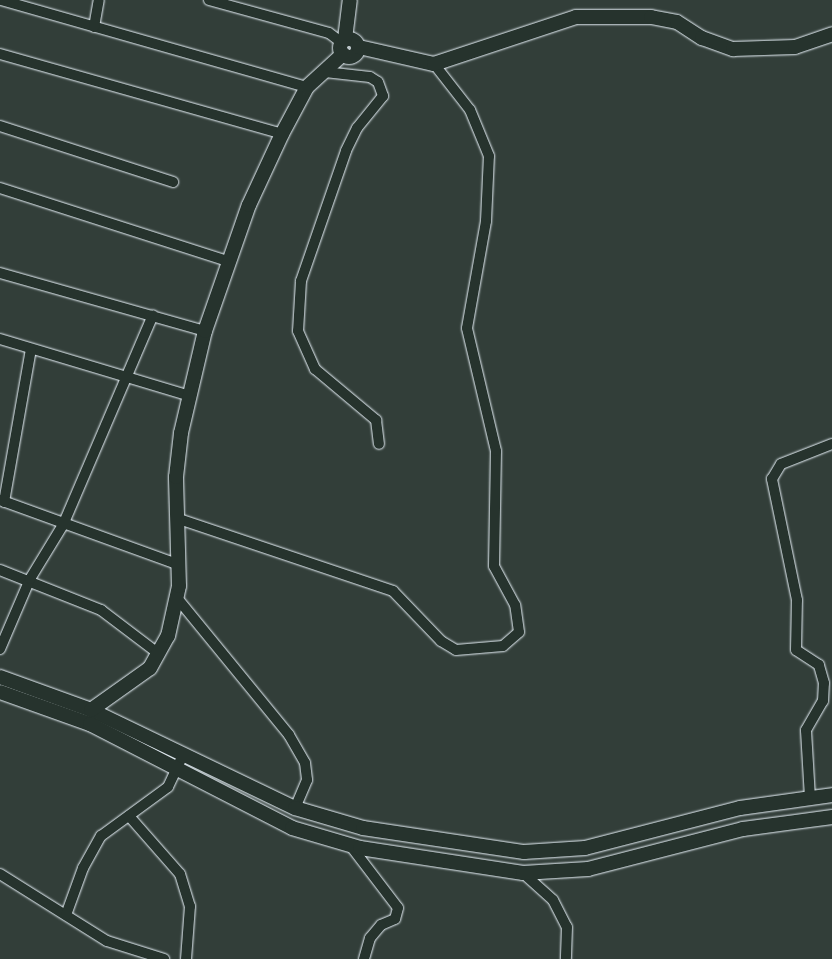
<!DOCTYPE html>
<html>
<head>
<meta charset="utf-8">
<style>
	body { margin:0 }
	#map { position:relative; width:832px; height:959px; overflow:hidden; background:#323e39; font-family:Kalam,sans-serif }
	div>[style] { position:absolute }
	.roads { filter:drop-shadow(0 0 1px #e8f1f8) drop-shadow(0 0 1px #e8f1f8) }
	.street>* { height:10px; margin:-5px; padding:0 5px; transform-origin:5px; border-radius:5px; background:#26332d }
	.secondary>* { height:14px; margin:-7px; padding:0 7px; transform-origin:7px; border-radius:7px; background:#26332d }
	.secondary>.ring { margin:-7px; padding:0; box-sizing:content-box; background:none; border:14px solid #26332d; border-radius:50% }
	span { translate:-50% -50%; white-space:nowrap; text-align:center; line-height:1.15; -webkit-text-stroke:4.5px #26332d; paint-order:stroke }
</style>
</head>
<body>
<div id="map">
	<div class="roads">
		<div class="street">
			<div style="left:1px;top:0;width:318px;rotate:15.9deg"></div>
			<div style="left:209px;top:0;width:124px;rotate:15.4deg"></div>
			<div style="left:329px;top:33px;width:15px;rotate:37deg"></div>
			<div style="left:94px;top:27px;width:27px;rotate:-80deg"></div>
			<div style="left:0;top:54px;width:293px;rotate:15.8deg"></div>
			<div style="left:325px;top:72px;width:45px;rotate:6.3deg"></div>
			<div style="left:370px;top:77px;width:9px;rotate:32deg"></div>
			<div style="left:378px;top:82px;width:15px;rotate:70deg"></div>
			<div style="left:383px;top:96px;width:41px;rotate:129.1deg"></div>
			<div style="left:357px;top:128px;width:25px;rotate:116deg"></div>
			<div style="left:346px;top:151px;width:138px;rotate:109.1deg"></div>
			<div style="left:301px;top:281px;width:50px;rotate:93.4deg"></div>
			<div style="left:298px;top:331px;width:42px;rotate:65.9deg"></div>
			<div style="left:315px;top:369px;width:80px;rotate:39.9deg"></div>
			<div style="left:376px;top:420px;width:24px;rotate:83deg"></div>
			<div style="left:0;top:126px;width:182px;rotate:17.9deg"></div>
			<div style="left:0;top:188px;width:238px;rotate:17.8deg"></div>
			<div style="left:0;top:273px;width:213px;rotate:15.8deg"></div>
			<div style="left:0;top:339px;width:195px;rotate:16.7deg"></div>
			<div style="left:0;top:500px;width:188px;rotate:19.9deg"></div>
			<div style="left:4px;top:502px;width:155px;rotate:-80deg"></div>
			<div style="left:179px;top:519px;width:226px;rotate:18.6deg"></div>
			<div style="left:393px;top:591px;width:69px;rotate:46.2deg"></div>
			<div style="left:441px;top:641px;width:17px;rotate:31deg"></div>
			<div style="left:456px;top:650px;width:47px;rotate:-4.9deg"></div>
			<div style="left:503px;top:646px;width:21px;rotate:-41deg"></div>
			<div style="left:519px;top:632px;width:27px;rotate:-98deg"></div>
			<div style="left:515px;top:605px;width:44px;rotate:-118.3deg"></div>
			<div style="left:494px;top:566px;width:115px;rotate:-89deg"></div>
			<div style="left:496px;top:451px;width:126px;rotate:-103.3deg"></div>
			<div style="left:467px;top:328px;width:109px;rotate:-79.9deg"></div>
			<div style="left:486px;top:221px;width:65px;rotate:-87.4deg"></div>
			<div style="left:489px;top:156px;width:50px;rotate:-112.4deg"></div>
			<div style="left:470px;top:110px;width:58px;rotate:-128deg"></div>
			<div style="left:0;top:570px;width:109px;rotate:21.6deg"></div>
			<div style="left:101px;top:610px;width:73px;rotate:37.2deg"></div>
			<div style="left:177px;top:598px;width:177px;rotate:50.7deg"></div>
			<div style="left:289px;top:735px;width:32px;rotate:60deg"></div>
			<div style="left:305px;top:763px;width:17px;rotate:83deg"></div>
			<div style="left:307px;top:780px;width:30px;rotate:113deg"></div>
			<div style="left:0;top:649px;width:76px;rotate:-66.8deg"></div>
			<div style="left:30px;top:579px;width:63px;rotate:-58.6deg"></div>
			<div style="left:63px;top:525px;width:228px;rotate:-66.8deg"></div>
			<div style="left:810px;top:798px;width:68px;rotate:-93.4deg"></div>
			<div style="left:806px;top:730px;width:34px;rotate:-60deg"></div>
			<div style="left:823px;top:701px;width:18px;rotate:-87deg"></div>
			<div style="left:824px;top:683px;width:19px;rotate:-106deg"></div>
			<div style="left:819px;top:665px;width:27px;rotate:-147deg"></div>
			<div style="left:796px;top:650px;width:50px;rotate:-88.9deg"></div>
			<div style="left:797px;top:600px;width:124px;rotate:-101.7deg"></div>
			<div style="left:772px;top:479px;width:17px;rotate:-59deg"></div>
			<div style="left:781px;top:464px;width:55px;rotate:-21.4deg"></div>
			<div style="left:129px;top:816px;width:77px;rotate:48.7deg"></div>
			<div style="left:180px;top:874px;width:34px;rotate:73deg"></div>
			<div style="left:190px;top:906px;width:53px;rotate:94.3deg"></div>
			<div style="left:350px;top:845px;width:79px;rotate:52.7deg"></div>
			<div style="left:398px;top:908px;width:11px;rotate:105deg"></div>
			<div style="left:395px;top:919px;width:15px;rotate:157deg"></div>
			<div style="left:381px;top:925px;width:17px;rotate:130deg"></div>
			<div style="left:370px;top:938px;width:22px;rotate:106deg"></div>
			<div style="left:523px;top:873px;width:40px;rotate:42deg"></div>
			<div style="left:553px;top:900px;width:30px;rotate:63deg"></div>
			<div style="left:567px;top:927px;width:32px;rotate:92deg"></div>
			<div style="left:0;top:874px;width:126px;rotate:32.1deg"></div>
			<div style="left:107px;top:941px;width:60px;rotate:17.5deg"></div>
			<div style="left:66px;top:915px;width:50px;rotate:-70.1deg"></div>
			<div style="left:83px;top:868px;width:37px;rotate:-61deg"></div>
			<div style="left:101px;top:836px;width:83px;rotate:-36.2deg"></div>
			<div style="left:168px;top:787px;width:35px;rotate:-65deg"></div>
		</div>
		<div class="secondary">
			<div class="ring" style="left:340px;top:39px;width:4px;height:4px"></div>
			<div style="left:345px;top:39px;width:39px;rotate:-83deg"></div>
			<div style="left:359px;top:47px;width:77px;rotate:12.8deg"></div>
			<div style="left:434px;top:64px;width:150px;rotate:-18.3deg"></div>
			<div style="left:576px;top:17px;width:75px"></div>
			<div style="left:651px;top:17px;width:26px;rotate:11deg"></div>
			<div style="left:677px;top:22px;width:30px;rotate:33deg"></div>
			<div style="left:702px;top:38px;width:33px;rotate:20deg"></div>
			<div style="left:733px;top:49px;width:62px;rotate:-1.8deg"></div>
			<div style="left:795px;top:47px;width:39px;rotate:-19deg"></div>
			<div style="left:0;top:677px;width:97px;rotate:19.9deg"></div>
			<div style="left:91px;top:710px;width:226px;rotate:25.7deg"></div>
			<div style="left:295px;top:808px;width:71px;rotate:16.4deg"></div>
			<div style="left:363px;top:828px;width:163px;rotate:8.5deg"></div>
			<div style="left:524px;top:852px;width:61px;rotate:-3.8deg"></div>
			<div style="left:585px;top:848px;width:160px;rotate:-14.5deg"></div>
			<div style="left:740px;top:808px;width:93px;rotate:-8deg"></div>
			<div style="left:0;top:692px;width:96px;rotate:19.6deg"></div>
			<div style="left:90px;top:724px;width:227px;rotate:27.2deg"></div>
			<div style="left:292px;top:828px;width:71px;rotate:16.4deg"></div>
			<div style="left:360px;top:848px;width:165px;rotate:8.7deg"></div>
			<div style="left:523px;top:873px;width:65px;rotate:-3.5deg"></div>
			<div style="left:588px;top:869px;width:160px;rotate:-14.5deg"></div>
			<div style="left:743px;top:829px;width:90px;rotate:-7.7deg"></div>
			<div style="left:91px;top:710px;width:72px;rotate:-35.4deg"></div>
			<div style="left:150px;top:668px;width:37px;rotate:-61deg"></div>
			<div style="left:168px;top:636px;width:51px;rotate:-77.6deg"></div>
			<div style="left:179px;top:586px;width:109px;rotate:-91.6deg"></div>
			<div style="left:176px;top:477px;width:44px;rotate:-83.5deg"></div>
			<div style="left:181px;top:433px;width:105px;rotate:-76.8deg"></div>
			<div style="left:205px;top:331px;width:133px;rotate:-70.8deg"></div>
			<div style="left:249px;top:205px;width:78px;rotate:-65.1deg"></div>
			<div style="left:282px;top:134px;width:53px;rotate:-62deg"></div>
			<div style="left:307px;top:87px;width:49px;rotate:-42.5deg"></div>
		</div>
	</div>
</div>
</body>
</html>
